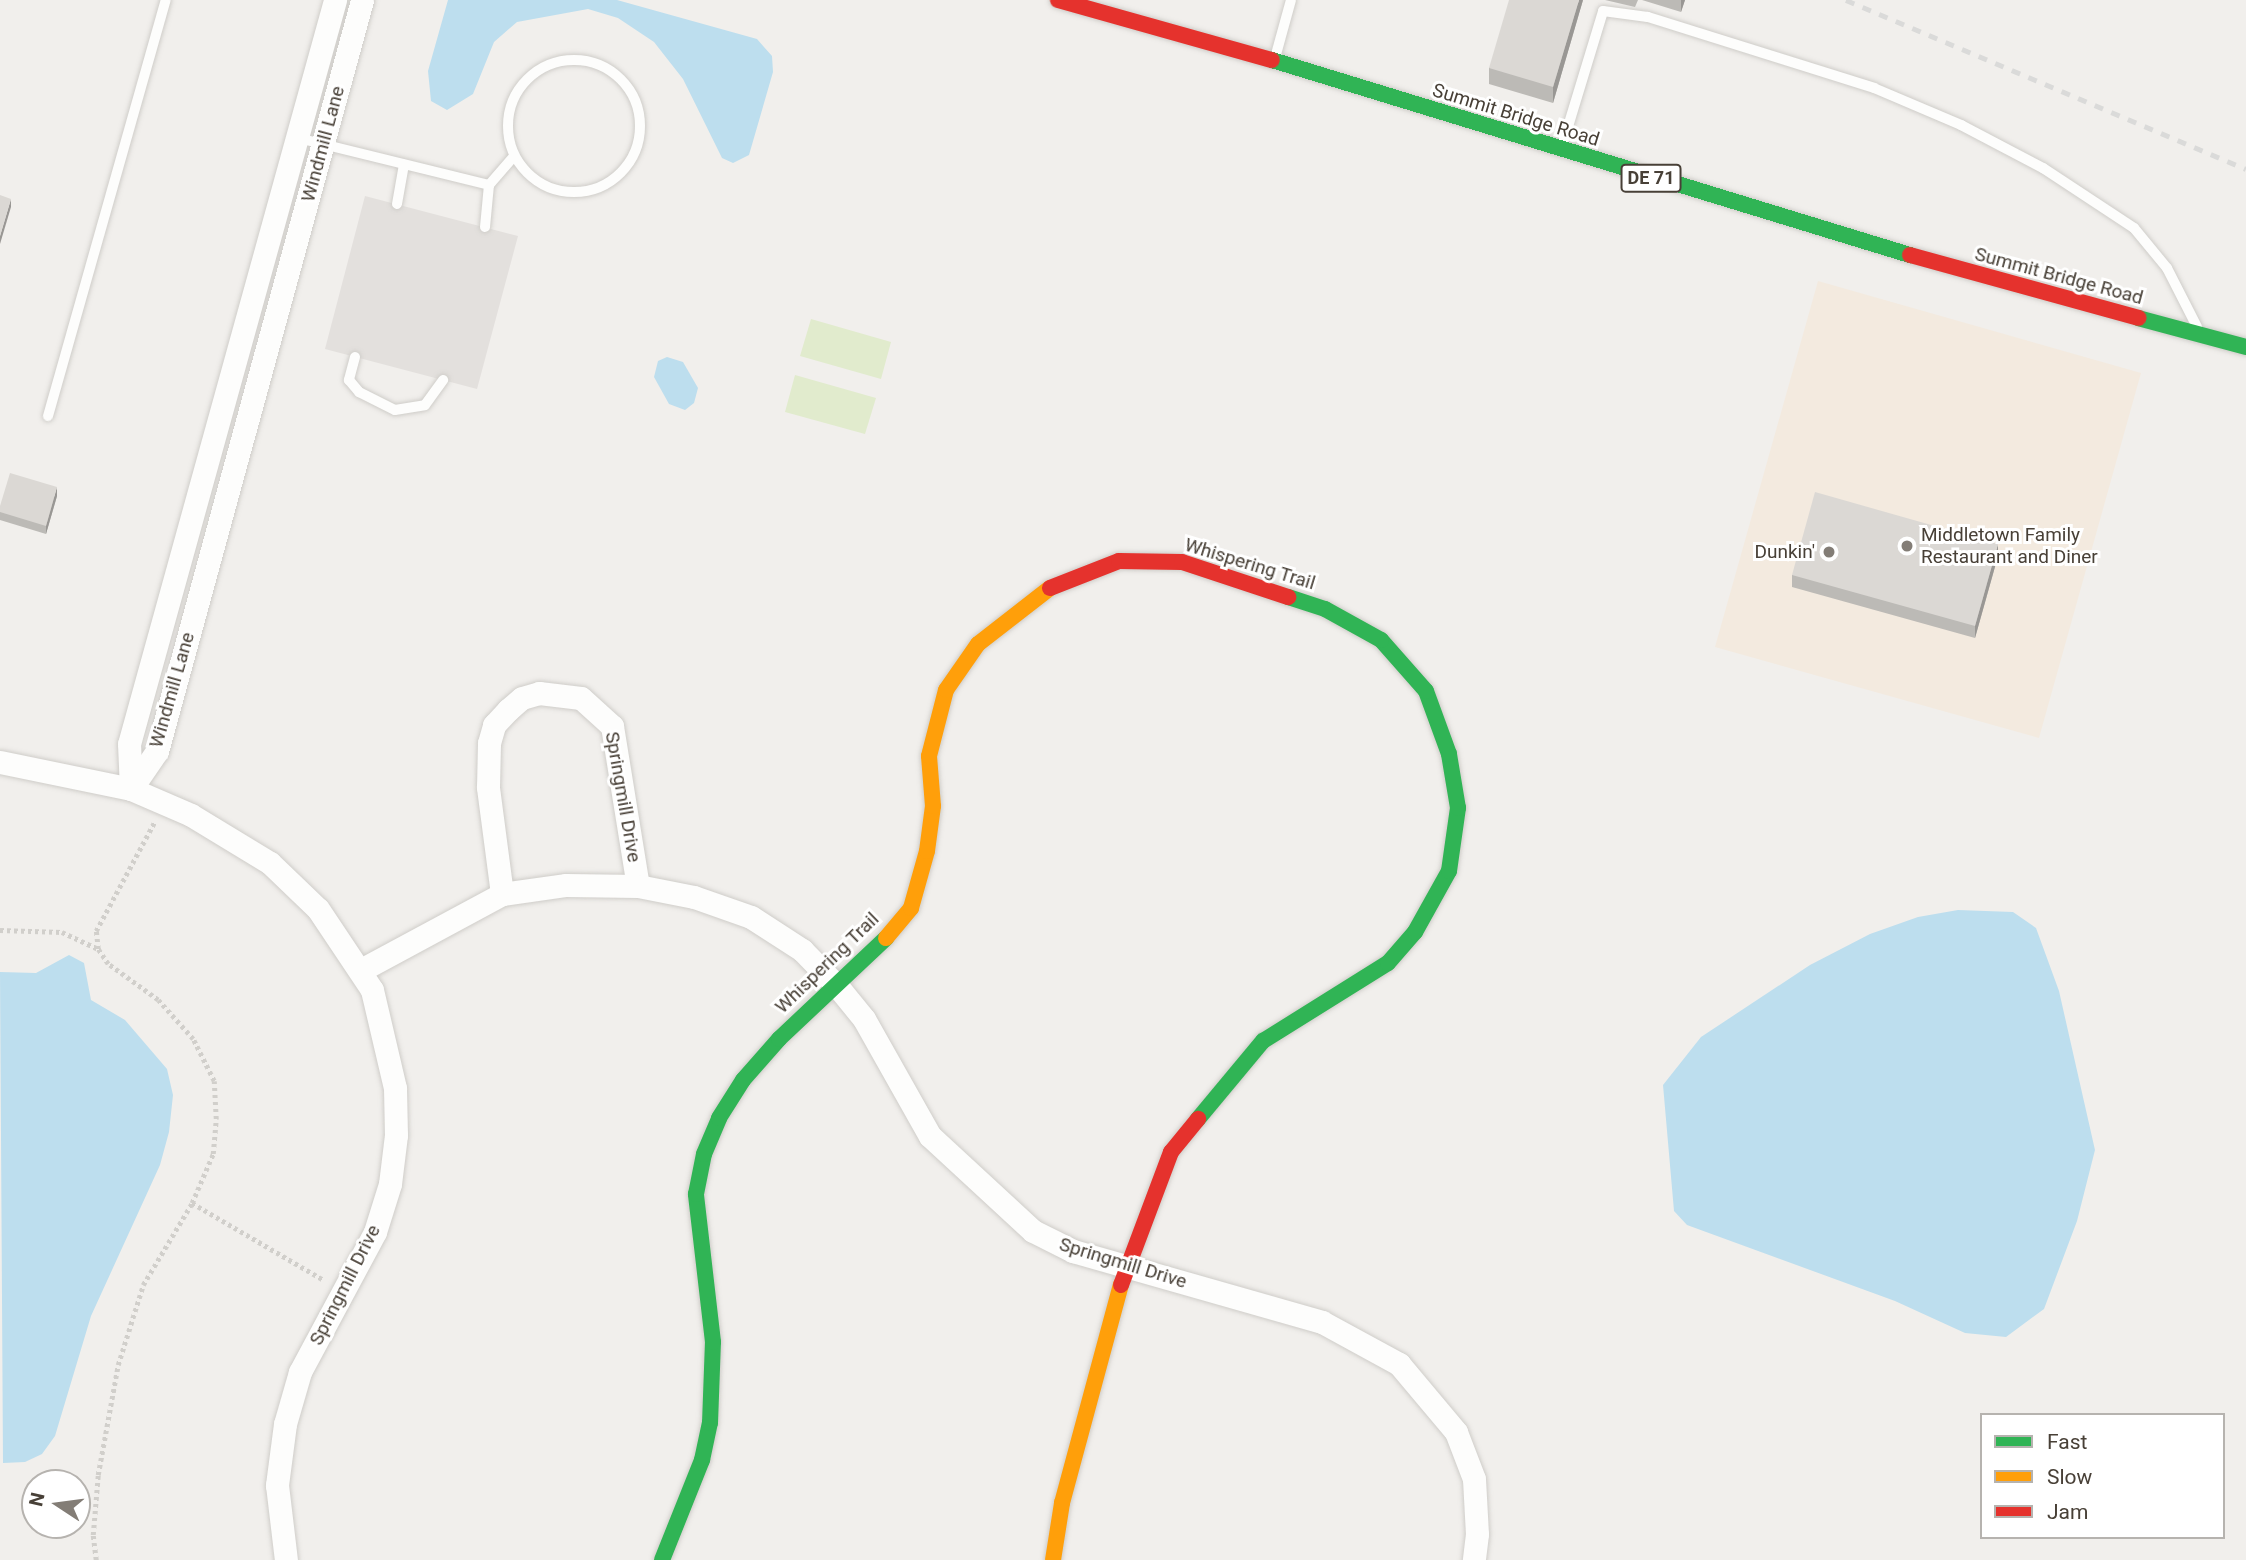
<!DOCTYPE html>
<html>
<head>
<meta charset="utf-8">
<style>
	body { margin:0 }
	#map { position:relative; width:2246px; height:1560px; overflow:hidden; background:#f1efec; font-family:Roboto,sans-serif }
	div>[style] { position:absolute }
	.commercial>* { inset:0; background:#f3eadf }
	.green>* { inset:0; background:#e1ebcd }
	.parking>* { inset:0; background:#e3e0dd }
	.water>* { inset:0; background:#bddeee }
	.path>* { height:4.5px; margin-top:-2.25px; transform-origin:0; background:repeating-linear-gradient(90deg,#d1cfcb 0 3.5px,transparent 0 7px) }
	.roads { filter:drop-shadow(0 0 2px #cfcdc9) drop-shadow(0 0 2px #cfcdc9) }
	.lane>* { height:10px; margin:-5px; padding:0 5px; transform-origin:5px; border-radius:5px; background:#fdfdfc }
	.lane>.ring { margin:-5px; padding:0; box-sizing:content-box; background:none; border:10px solid #fdfdfc; border-radius:50% }
	.street>* { height:23px; margin:-11.5px; padding:0 11.5px; transform-origin:11.5px; border-radius:11.5px; background:#fdfdfc }
	.fast>* { height:16px; margin:-8px; padding:0 8px; transform-origin:8px; border-radius:8px; background:#30b455 }
	.slow>* { height:16px; margin:-8px; padding:0 8px; transform-origin:8px; border-radius:8px; background:#ff9f0a }
	.jam>* { height:16px; margin:-8px; padding:0 8px; transform-origin:8px; border-radius:8px; background:#e5322d }
	.rail>* { height:5px; margin-top:-2.5px; transform-origin:0; background:repeating-linear-gradient(90deg,#dadad9 0 9px,transparent 0 18px) }
	.wall>* { inset:0; background:#bcbab6 }
	.shaded-wall>* { inset:0; background:#999794 }
	.building>* { inset:0; background:#dbd8d4 }
	.dots>* { width:19px; height:19px; translate:-50% -50%; box-sizing:border-box; border:4px solid #fff; border-radius:50% }
	span { translate:-50% -50%; white-space:nowrap; text-align:center; line-height:1.15; -webkit-text-stroke:6px #fff; paint-order:stroke }
	.shield-label span { padding:2px 5px; background:#fff; border:2px solid; border-radius:5px; -webkit-text-stroke-width:0 }
	.shield-label { font-size:18px; color:#484037; font-weight:700 }
	.street-label { font-size:19px; color:#484037 }
	.poi-label { font-size:19px; color:#484037 }
	.left { translate:0 -50%; text-align:left }
	.right { translate:-100% -50%; text-align:right }
	.legend { position:absolute; left:1980px; top:1413px; width:245px; height:126px; box-sizing:border-box; background:#fff; border:2px solid #b6b3af; margin:0; padding:9px 12px; list-style:none; font-size:21px; color:#484037 }
	.legend li { display:flex; align-items:center; gap:14px; height:35px }
	.legend b { width:35px; border:2px solid #b6b3af }
	.north { position:absolute; left:21px; top:1469px; width:70px; height:70px; box-sizing:border-box; background:#fff; border:2px solid #b6b3af; border-radius:50%; rotate:283deg; font-size:19px; font-weight:700; line-height:28px; text-align:center; color:#484037 }
	.north::after { content:''; display:block; margin:auto; width:24px; height:32px; background:#837d76; clip-path:polygon(50% 0,100% 100%,50% 72%,0 100%) }
</style>
</head>
<body>
<div id="map">
	<div class="commercial">
		<div style="clip-path:polygon(1818px 281px,2141px 373px,2039px 738px,1715px 647px)"></div>
	</div>
	<div class="green">
		<div style="clip-path:polygon(811px 319px,891px 342px,881px 379px,800px 356px)"></div>
		<div style="clip-path:polygon(795px 375px,876px 398px,865px 434px,785px 412px)"></div>
	</div>
	<div class="parking">
		<div style="clip-path:polygon(365px 196px,518px 236px,477px 389px,325px 349px)"></div>
	</div>
	<div class="water">
		<div style="clip-path:polygon(448px 0,617px 0,757px 39px,772px 56px,773px 72px,749px 155px,733px 163px,722px 158px,683px 79px,654px 42px,618px 18px,588px 9px,517px 22px,494px 42px,473px 94px,447px 110px,431px 101px,428px 71px)"></div>
		<div style="clip-path:polygon(667px 357px,683px 362px,698px 388px,694px 403px,685px 410px,669px 404px,654px 377px,658px 361px)"></div>
		<div style="clip-path:polygon(1958px 910px,2013px 912px,2036px 928px,2059px 991px,2095px 1150px,2077px 1221px,2044px 1309px,2006px 1337px,1965px 1333px,1895px 1301px,1687px 1225px,1674px 1211px,1663px 1085px,1701px 1037px,1810px 965px,1870px 934px,1918px 917px)"></div>
		<div style="clip-path:polygon(69px 955px,84px 963px,91px 1000px,125px 1020px,167px 1069px,173px 1095px,169px 1132px,160px 1165px,91px 1316px,55px 1436px,42px 1454px,25px 1462px,3px 1463px,0 972px,36px 973px)"></div>
	</div>
	<div class="path">
		<div style="left:0;top:930px;width:62px;rotate:1.8deg"></div>
		<div style="left:62px;top:932px;width:40px;rotate:25deg"></div>
		<div style="left:192px;top:1203px;width:153px;rotate:30.3deg"></div>
		<div style="left:96px;top:1560px;width:25px;rotate:-97deg"></div>
		<div style="left:93px;top:1535px;width:60px;rotate:-85.2deg"></div>
		<div style="left:98px;top:1475px;width:112px;rotate:-79.7deg"></div>
		<div style="left:118px;top:1365px;width:84px;rotate:-72.6deg"></div>
		<div style="left:143px;top:1285px;width:96px;rotate:-59.1deg"></div>
		<div style="left:192px;top:1203px;width:53px;rotate:-66.8deg"></div>
		<div style="left:213px;top:1154px;width:35px;rotate:-85deg"></div>
		<div style="left:216px;top:1119px;width:38px;rotate:-93deg"></div>
		<div style="left:214px;top:1081px;width:47px;rotate:-116.6deg"></div>
		<div style="left:193px;top:1039px;width:52px;rotate:-131.9deg"></div>
		<div style="left:158px;top:1000px;width:62px;rotate:-144.2deg"></div>
		<div style="left:108px;top:964px;width:18px;rotate:-124deg"></div>
		<div style="left:98px;top:949px;width:18px;rotate:-96deg"></div>
		<div style="left:96px;top:931px;width:125px;rotate:-61.8deg"></div>
	</div>
	<div class="roads">
		<div class="lane">
			<div style="left:1275px;top:58px;width:60px;rotate:-74.6deg"></div>
			<div class="ring" style="left:508px;top:60px;width:122px;height:122px"></div>
			<div style="left:298px;top:138px;width:197px;rotate:13.8deg"></div>
			<div style="left:489px;top:185px;width:38px;rotate:-49deg"></div>
			<div style="left:1563px;top:143px;width:138px;rotate:-73.1deg"></div>
			<div style="left:1603px;top:11px;width:45px;rotate:7.6deg"></div>
			<div style="left:1648px;top:17px;width:237px;rotate:17.4deg"></div>
			<div style="left:1874px;top:88px;width:95px;rotate:23deg"></div>
			<div style="left:1961px;top:125px;width:93px;rotate:27.7deg"></div>
			<div style="left:2043px;top:168px;width:109px;rotate:33.4deg"></div>
			<div style="left:2134px;top:228px;width:52px;rotate:50.5deg"></div>
			<div style="left:2167px;top:268px;width:66px;rotate:63deg"></div>
			<div style="left:397px;top:204px;width:40px;rotate:-80deg"></div>
			<div style="left:485px;top:227px;width:42px;rotate:-84.6deg"></div>
			<div style="left:355px;top:357px;width:24px;rotate:105deg"></div>
			<div style="left:349px;top:380px;width:16px;rotate:50deg"></div>
			<div style="left:359px;top:392px;width:40px;rotate:26.6deg"></div>
			<div style="left:395px;top:410px;width:30px;rotate:-9deg"></div>
			<div style="left:425px;top:405px;width:31px;rotate:-54deg"></div>
			<div style="left:48px;top:416px;width:432px;rotate:-74.2deg"></div>
		</div>
		<div class="street">
			<div style="left:0;top:762px;width:134px;rotate:11.6deg"></div>
			<div style="left:131px;top:789px;width:65px;rotate:23.4deg"></div>
			<div style="left:191px;top:815px;width:92px;rotate:31.3deg"></div>
			<div style="left:270px;top:863px;width:66px;rotate:43.8deg"></div>
			<div style="left:318px;top:909px;width:97px;rotate:56.3deg"></div>
			<div style="left:372px;top:990px;width:101px;rotate:76.8deg"></div>
			<div style="left:395px;top:1088px;width:47px;rotate:88.8deg"></div>
			<div style="left:396px;top:1135px;width:49px;rotate:97deg"></div>
			<div style="left:390px;top:1184px;width:50px;rotate:107.4deg"></div>
			<div style="left:375px;top:1232px;width:159px;rotate:118.2deg"></div>
			<div style="left:300px;top:1372px;width:54px;rotate:106.1deg"></div>
			<div style="left:285px;top:1424px;width:62px;rotate:97.5deg"></div>
			<div style="left:277px;top:1485px;width:76px;rotate:83.2deg"></div>
			<div style="left:131px;top:789px;width:46px;rotate:-55.6deg"></div>
			<div style="left:157px;top:751px;width:778px;rotate:-74.73deg"></div>
			<div style="left:131px;top:789px;width:45px;rotate:-92.5deg"></div>
			<div style="left:129px;top:744px;width:772px;rotate:-74.52deg"></div>
			<div style="left:502px;top:894px;width:108px;rotate:-97.5deg"></div>
			<div style="left:488px;top:787px;width:44px;rotate:-88.7deg"></div>
			<div style="left:489px;top:743px;width:19px;rotate:-74deg"></div>
			<div style="left:494px;top:725px;width:21px;rotate:-47deg"></div>
			<div style="left:508px;top:710px;width:18px;rotate:-41deg"></div>
			<div style="left:522px;top:698px;width:18px;rotate:-16deg"></div>
			<div style="left:539px;top:693px;width:42px;rotate:6.8deg"></div>
			<div style="left:581px;top:698px;width:42px;rotate:42.1deg"></div>
			<div style="left:612px;top:726px;width:162px;rotate:80.8deg"></div>
			<div style="left:361px;top:970px;width:160px;rotate:-28.3deg"></div>
			<div style="left:502px;top:894px;width:65px;rotate:-8deg"></div>
			<div style="left:566px;top:885px;width:72px;rotate:0.8deg"></div>
			<div style="left:638px;top:886px;width:57px;rotate:11.1deg"></div>
			<div style="left:694px;top:897px;width:60px;rotate:19.3deg"></div>
			<div style="left:751px;top:917px;width:61px;rotate:32.9deg"></div>
			<div style="left:802px;top:950px;width:52px;rotate:45.8deg"></div>
			<div style="left:838px;top:987px;width:41px;rotate:50.9deg"></div>
			<div style="left:864px;top:1019px;width:134px;rotate:60.6deg"></div>
			<div style="left:930px;top:1136px;width:140px;rotate:42.7deg"></div>
			<div style="left:1033px;top:1231px;width:45px;rotate:26.6deg"></div>
			<div style="left:1073px;top:1251px;width:259px;rotate:15.9deg"></div>
			<div style="left:1322px;top:1322px;width:88px;rotate:28.6deg"></div>
			<div style="left:1399px;top:1364px;width:89px;rotate:50deg"></div>
			<div style="left:1456px;top:1432px;width:50px;rotate:69deg"></div>
			<div style="left:1474px;top:1479px;width:55px;rotate:86.9deg"></div>
			<div style="left:1477px;top:1534px;width:26px;rotate:97deg"></div>
		</div>
		<div class="fast">
			<div style="left:1272px;top:60px;width:667px;rotate:17deg"></div>
			<div style="left:2138px;top:318px;width:112px;rotate:15deg"></div>
			<div style="left:1198px;top:1119px;width:102px;rotate:-50.2deg"></div>
			<div style="left:1263px;top:1041px;width:147px;rotate:-32deg"></div>
			<div style="left:1388px;top:963px;width:41px;rotate:-48.9deg"></div>
			<div style="left:1415px;top:932px;width:70px;rotate:-60.9deg"></div>
			<div style="left:1449px;top:871px;width:64px;rotate:-81.9deg"></div>
			<div style="left:1458px;top:808px;width:55px;rotate:-99.5deg"></div>
			<div style="left:1449px;top:754px;width:67px;rotate:-110.1deg"></div>
			<div style="left:1426px;top:691px;width:68px;rotate:-131.4deg"></div>
			<div style="left:1381px;top:640px;width:64px;rotate:-151deg"></div>
			<div style="left:1325px;top:609px;width:39px;rotate:-162deg"></div>
			<div style="left:662px;top:1560px;width:108px;rotate:-68.2deg"></div>
			<div style="left:702px;top:1460px;width:38px;rotate:-78deg"></div>
			<div style="left:710px;top:1423px;width:81px;rotate:-87.9deg"></div>
			<div style="left:713px;top:1342px;width:149px;rotate:-96.6deg"></div>
			<div style="left:696px;top:1194px;width:41px;rotate:-78.7deg"></div>
			<div style="left:704px;top:1154px;width:39px;rotate:-67deg"></div>
			<div style="left:719px;top:1118px;width:45px;rotate:-57.7deg"></div>
			<div style="left:743px;top:1080px;width:55px;rotate:-48.7deg"></div>
			<div style="left:779px;top:1039px;width:147px;rotate:-43.3deg"></div>
		</div>
		<div class="slow">
			<div style="left:886px;top:938px;width:39px;rotate:-50deg"></div>
			<div style="left:911px;top:908px;width:59px;rotate:-74.3deg"></div>
			<div style="left:927px;top:851px;width:45px;rotate:-82.4deg"></div>
			<div style="left:933px;top:806px;width:50px;rotate:-94.6deg"></div>
			<div style="left:929px;top:756px;width:68px;rotate:-75.6deg"></div>
			<div style="left:946px;top:690px;width:56px;rotate:-55.2deg"></div>
			<div style="left:978px;top:644px;width:91px;rotate:-37.9deg"></div>
			<div style="left:1053px;top:1560px;width:58px;rotate:-81deg"></div>
			<div style="left:1062px;top:1503px;width:226px;rotate:-74.9deg"></div>
		</div>
		<div class="jam">
			<div style="left:1058px;top:0;width:222px;rotate:15.7deg"></div>
			<div style="left:1910px;top:255px;width:237px;rotate:15.4deg"></div>
			<div style="left:1050px;top:588px;width:74px;rotate:-21.4deg"></div>
			<div style="left:1119px;top:561px;width:63px;rotate:0.9deg"></div>
			<div style="left:1182px;top:562px;width:112px;rotate:18.3deg"></div>
			<div style="left:1121px;top:1285px;width:142px;rotate:-69.4deg"></div>
			<div style="left:1171px;top:1152px;width:43px;rotate:-50.7deg"></div>
		</div>
	</div>
	<div class="rail">
		<div style="left:1846px;top:0;width:434px;rotate:22.9deg"></div>
	</div>
	<div class="wall">
		<div style="clip-path:polygon(1583px 0,1553px 103px,1489px 84px,1489px 68px)"></div>
		<div style="clip-path:polygon(1605px 0,1638px 0,1635px 7px)"></div>
		<div style="clip-path:polygon(1642px 0,1685px 0,1681px 12px)"></div>
		<div style="clip-path:polygon(57px 496px,46px 534px,0 520px,0 506px)"></div>
		<div style="clip-path:polygon(1998px 556px,1975px 638px,1792px 587px,1792px 575px)"></div>
	</div>
	<div class="shaded-wall">
		<div style="clip-path:polygon(1579px 0,1583px 0,1553px 103px,1553px 87px)"></div>
		<div style="clip-path:polygon(1681px 0,1685px 0,1681px 12px)"></div>
		<div style="clip-path:polygon(11px 199px,11px 207px,0 244px,0 236px)"></div>
		<div style="clip-path:polygon(57px 487px,57px 496px,46px 534px,46px 526px)"></div>
		<div style="clip-path:polygon(1998px 544px,1998px 556px,1975px 638px,1975px 626px)"></div>
	</div>
	<div class="building">
		<div style="clip-path:polygon(1509px 0,1579px 0,1553px 87px,1489px 68px)"></div>
		<div style="clip-path:polygon(0 195px,11px 199px,0 236px)"></div>
		<div style="clip-path:polygon(10px 473px,57px 487px,46px 526px,0 512px,0 506px)"></div>
		<div style="clip-path:polygon(1815px 492px,1998px 544px,1975px 626px,1792px 575px)"></div>
	</div>
	<div class="dots">
		<div style="left:1907px;top:546px;background:#837d76"></div>
		<div style="left:1829px;top:552px;background:#837d76"></div>
	</div>
	<div class="shield-label">
		<span style="left:1651px;top:178px">DE 71</span>
	</div>
	<div class="street-label">
		<span style="left:1516px;top:115px;rotate:17deg">Summit Bridge Road</span>
		<span style="left:323px;top:144px;rotate:-75deg">Windmill Lane</span>
		<span style="left:2059px;top:276px;rotate:15deg">Summit Bridge Road</span>
		<span style="left:1250px;top:564px;rotate:17deg">Whispering Trail</span>
		<span style="left:172px;top:690px;rotate:-74deg">Windmill Lane</span>
		<span style="left:623px;top:797px;rotate:80deg">Springmill Drive</span>
		<span style="left:827px;top:963px;rotate:-44deg">Whispering Trail</span>
		<span style="left:1123px;top:1263px;rotate:17deg">Springmill Drive</span>
		<span style="left:345px;top:1285px;rotate:-63deg">Springmill Drive</span>
	</div>
	<div class="poi-label">
		<span class="left" style="left:1921px;top:546px">Middletown Family<br>Restaurant and Diner</span>
		<span class="right" style="left:1815px;top:552px">Dunkin'</span>
	</div>
	<ul class="legend">
	<li><b style="height:9px;background:#30b455"></b>Fast</li>
	<li><b style="height:9px;background:#ff9f0a"></b>Slow</li>
	<li><b style="height:9px;background:#e5322d"></b>Jam</li>
	</ul>
	<div class="north">N</div>
</div>
</body>
</html>
